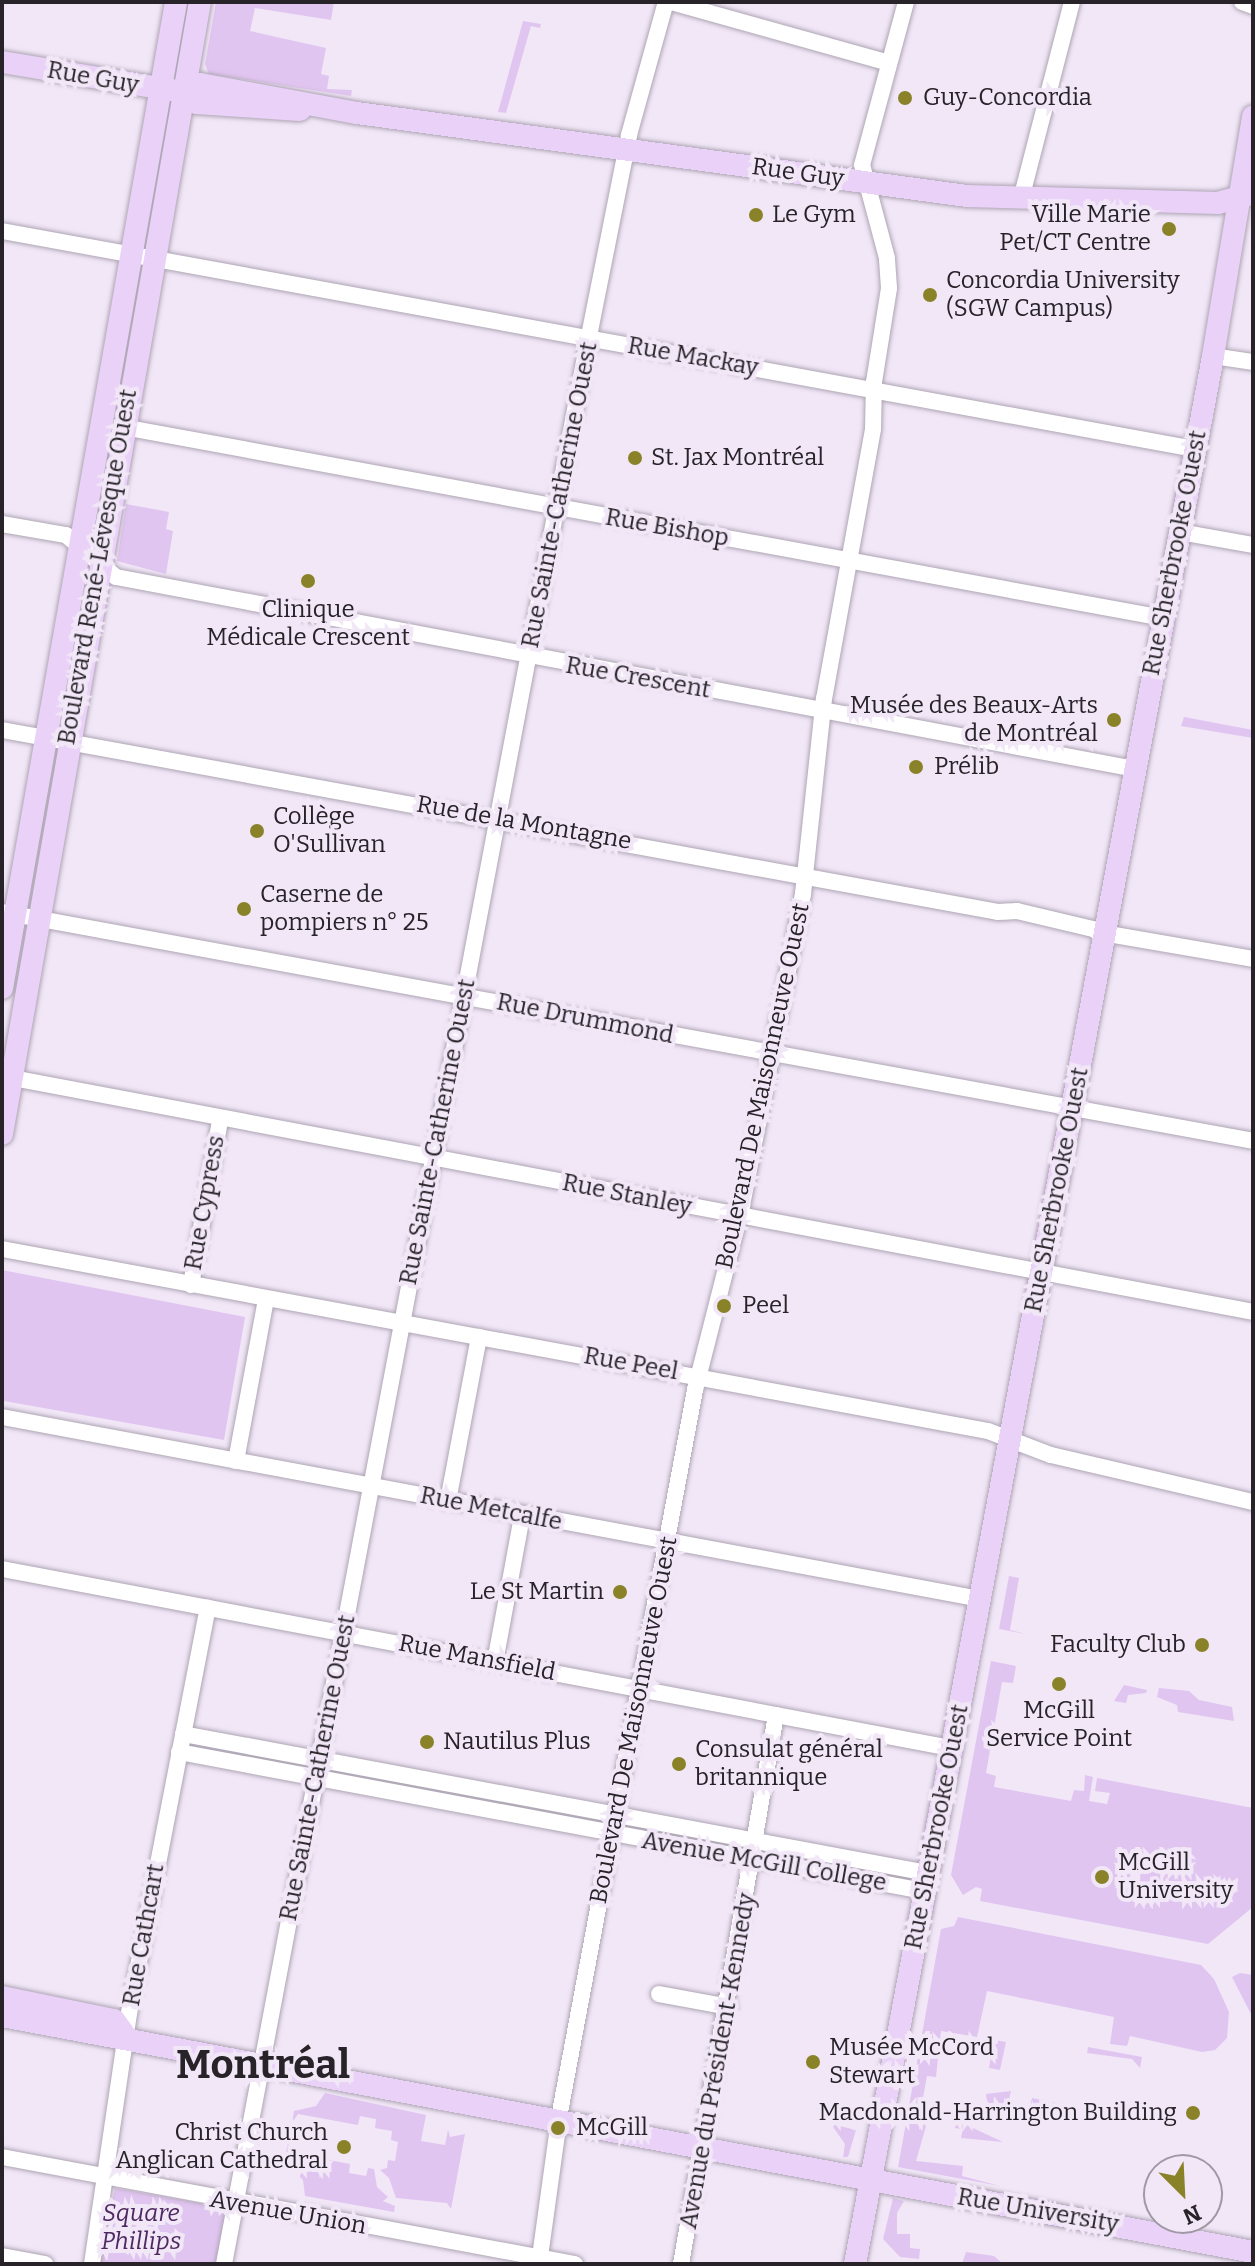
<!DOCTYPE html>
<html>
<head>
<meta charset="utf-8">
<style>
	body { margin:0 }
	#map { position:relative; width:1255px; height:2266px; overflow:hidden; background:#f1e7f7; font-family:Bitter,serif }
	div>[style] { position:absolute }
	.green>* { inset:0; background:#e1c5f1 }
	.roads { filter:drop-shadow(0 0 2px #aea5b4) drop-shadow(0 0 2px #aea5b4) }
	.minor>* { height:16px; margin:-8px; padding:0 8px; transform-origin:8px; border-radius:8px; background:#fff }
	.major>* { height:22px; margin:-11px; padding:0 11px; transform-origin:11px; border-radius:11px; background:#ead1f8 }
	.dots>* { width:22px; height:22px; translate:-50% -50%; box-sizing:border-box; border:4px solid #f1e7f7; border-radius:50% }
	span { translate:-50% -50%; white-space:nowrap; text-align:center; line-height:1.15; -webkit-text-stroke:8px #f1e7f7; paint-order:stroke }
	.street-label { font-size:24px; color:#272329 }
	.poi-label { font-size:24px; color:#272329 }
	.left { translate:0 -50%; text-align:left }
	.right { translate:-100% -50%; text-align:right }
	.park-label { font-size:24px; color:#4e2861; font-style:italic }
	.town-label { font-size:40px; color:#272329; font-weight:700 }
	.frame { position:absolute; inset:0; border:4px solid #272329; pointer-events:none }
	.north { position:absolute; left:1143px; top:2154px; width:80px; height:80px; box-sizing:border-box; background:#f1e7f7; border:2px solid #a099a5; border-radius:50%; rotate:156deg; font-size:22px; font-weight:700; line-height:32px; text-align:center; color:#272329 }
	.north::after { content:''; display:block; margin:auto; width:28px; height:36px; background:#8a8229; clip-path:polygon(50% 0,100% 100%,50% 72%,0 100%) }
</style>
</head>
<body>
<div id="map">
	<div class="green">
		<div style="clip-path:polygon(216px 2px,334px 2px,331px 20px,255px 8px,250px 31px,326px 48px,321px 74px,329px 76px,327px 89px,352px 90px,351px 96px,209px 74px,205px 64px)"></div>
		<div style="clip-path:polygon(523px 21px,541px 24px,540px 28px,531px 26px,506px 113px,498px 112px)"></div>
		<div style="clip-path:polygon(126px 504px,169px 512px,166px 529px,173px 531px,166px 574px,117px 561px)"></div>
		<div style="clip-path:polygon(1184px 717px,1253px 730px,1253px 738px,1181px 726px)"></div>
		<div style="clip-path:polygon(2px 1270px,245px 1317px,224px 1440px,4px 1401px)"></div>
		<div style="clip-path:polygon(1009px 1576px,1019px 1578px,1010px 1630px,1026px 1634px,999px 1629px)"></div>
		<div style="clip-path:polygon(991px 1661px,1016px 1666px,1013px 1683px,1002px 1682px,991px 1744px,986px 1773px,996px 1776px,994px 1787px,1071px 1801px,1074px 1790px,1084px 1791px,1085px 1775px,1093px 1777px,1089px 1801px,1107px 1804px,1110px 1793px,1095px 1791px,1097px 1778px,1253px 1808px,1253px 1907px,1208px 1944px,980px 1901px,982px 1889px,976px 1887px,963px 1895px,951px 1875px)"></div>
		<div style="clip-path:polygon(1124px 1685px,1147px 1690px,1146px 1693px,1128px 1695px,1126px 1703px,1114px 1701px)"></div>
		<div style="clip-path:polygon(1159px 1688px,1189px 1691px,1199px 1700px,1232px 1707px,1234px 1721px,1178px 1712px,1177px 1705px,1157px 1697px)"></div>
		<div style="clip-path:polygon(958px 1917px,1201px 1965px,1214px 1979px,1229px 2012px,1227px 2038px,1215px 2050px,1202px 2052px,1130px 2036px,1127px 2046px,1110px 2044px,1114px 2017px,987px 1991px,977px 2037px,941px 2031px,936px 2077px,927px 2076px,920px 2114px,929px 2116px,916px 2161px,963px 2166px,962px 2176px,1000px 2186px,898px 2167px,941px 1929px,954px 1926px)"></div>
		<div style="clip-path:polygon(1240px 1973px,1253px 1975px,1253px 2018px,1232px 1977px)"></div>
		<div style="clip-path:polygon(994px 2040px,1006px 2042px,1000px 2070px,989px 2068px)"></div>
		<div style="clip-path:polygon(1088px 2047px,1142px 2057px,1140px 2068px,1132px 2059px,1087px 2053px)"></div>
		<div style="clip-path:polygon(1011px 2091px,1003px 2126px,989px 2116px,986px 2094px)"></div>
		<div style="clip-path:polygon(325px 2093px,426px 2115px,421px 2141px,445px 2145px,448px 2130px,450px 2137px,465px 2134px,451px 2209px,447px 2203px,396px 2198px,389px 2178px,380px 2170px,387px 2168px,388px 2160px,395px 2161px,398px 2142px,391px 2140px,392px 2131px,375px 2128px,376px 2119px,360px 2116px,358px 2125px,298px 2114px,292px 2123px,294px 2111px,316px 2106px)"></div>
		<div style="clip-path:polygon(1032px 2098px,1061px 2104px,1059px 2116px,1029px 2111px)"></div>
		<div style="clip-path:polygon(955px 2121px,960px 2122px,1003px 2142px,961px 2138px,963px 2129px,954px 2128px)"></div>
		<div style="clip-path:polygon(831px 2124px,856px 2130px,848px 2157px,843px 2157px,845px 2144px)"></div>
		<div style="clip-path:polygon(288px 2143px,298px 2161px,307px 2162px,308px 2156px,350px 2164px,349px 2173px,366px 2176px,368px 2168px,374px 2169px,377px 2187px,388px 2197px,383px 2201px,395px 2206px,394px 2212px,305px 2196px,303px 2180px,284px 2161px)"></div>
		<div style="clip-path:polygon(115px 2188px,227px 2208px,219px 2264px,98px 2264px)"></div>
		<div style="clip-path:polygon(893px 2198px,904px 2201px,897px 2213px,897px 2234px,910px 2234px,910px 2248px,920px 2249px,919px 2259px,900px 2257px,883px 2239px)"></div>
		<div style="clip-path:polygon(966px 2252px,994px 2256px,1003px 2264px,962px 2264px)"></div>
	</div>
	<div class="roads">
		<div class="minor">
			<div style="left:671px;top:2px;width:226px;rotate:15.6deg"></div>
			<div style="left:1242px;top:2px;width:12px;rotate:20deg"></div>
			<div style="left:1021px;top:199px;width:203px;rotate:-75.5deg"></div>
			<div style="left:2px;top:231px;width:1213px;rotate:10.36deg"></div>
			<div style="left:1213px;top:356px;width:40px;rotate:8.5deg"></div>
			<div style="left:123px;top:427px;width:1057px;rotate:10.41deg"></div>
			<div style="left:2px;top:524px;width:65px;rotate:9.8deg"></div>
			<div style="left:66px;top:535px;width:65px;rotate:40deg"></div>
			<div style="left:116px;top:577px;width:1037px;rotate:10.67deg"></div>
			<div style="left:1180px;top:532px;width:74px;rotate:10.1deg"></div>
			<div style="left:2px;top:730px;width:1012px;rotate:10.36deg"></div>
			<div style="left:998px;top:912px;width:19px;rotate:-3deg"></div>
			<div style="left:1017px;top:911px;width:91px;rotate:13.3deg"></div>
			<div style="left:2px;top:912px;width:1272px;rotate:10.37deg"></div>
			<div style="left:1097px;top:932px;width:158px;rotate:9.8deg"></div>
			<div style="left:2px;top:1076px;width:1273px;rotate:10.68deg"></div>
			<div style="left:2px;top:1249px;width:1003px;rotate:10.46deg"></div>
			<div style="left:988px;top:1431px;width:67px;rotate:20.9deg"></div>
			<div style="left:1051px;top:1455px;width:207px;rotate:13.1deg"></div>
			<div style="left:191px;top:1285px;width:167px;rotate:-80deg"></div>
			<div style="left:2px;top:1417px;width:995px;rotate:10.54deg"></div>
			<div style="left:236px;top:1461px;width:165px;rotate:-79.5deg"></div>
			<div style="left:448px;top:1501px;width:167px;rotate:-79.3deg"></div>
			<div style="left:2px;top:1569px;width:966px;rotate:10.68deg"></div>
			<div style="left:495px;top:1662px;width:148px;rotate:-79.5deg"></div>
			<div style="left:183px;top:1734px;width:758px;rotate:10.57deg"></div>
			<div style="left:179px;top:1752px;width:758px;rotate:10.57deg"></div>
			<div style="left:659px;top:1994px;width:71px;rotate:10.5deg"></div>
			<div style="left:2px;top:2157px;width:583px;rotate:10.58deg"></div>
			<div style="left:2px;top:2256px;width:44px;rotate:10.5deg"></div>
			<div style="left:92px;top:2264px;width:254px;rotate:-81.6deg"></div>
			<div style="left:129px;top:2013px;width:413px;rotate:-79deg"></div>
			<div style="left:224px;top:2264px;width:1947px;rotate:-79.28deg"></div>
			<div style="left:586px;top:351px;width:220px;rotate:-78.7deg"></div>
			<div style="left:629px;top:135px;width:138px;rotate:-74.5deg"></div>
			<div style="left:539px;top:2264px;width:153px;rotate:-82.1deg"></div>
			<div style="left:560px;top:2112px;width:735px;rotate:-79.41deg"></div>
			<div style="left:695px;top:1390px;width:191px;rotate:-75.7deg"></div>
			<div style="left:742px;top:1205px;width:317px;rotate:-78.9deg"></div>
			<div style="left:803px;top:894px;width:196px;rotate:-83.9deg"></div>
			<div style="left:824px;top:699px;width:274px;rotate:-79.7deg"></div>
			<div style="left:873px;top:429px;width:47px;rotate:-88.8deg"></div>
			<div style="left:874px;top:382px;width:95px;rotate:-80.9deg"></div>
			<div style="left:889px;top:288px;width:30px;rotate:-94deg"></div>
			<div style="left:887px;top:258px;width:96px;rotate:-105deg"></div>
			<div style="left:862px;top:165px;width:169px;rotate:-74.9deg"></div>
			<div style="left:681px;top:2264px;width:557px;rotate:-80.18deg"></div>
		</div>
		<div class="major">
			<div style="left:2px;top:62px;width:183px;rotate:9.4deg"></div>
			<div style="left:183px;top:92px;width:18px;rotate:38deg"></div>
			<div style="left:197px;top:103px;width:103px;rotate:3.9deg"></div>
			<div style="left:183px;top:92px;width:19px;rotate:-25deg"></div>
			<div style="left:200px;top:84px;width:160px;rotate:10.5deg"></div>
			<div style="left:357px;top:113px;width:616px;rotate:7.75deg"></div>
			<div style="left:967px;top:196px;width:251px;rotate:1.6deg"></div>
			<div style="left:1218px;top:203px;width:35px;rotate:-15deg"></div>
			<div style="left:2px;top:988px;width:1001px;rotate:-79.99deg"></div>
			<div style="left:2px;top:1134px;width:1149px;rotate:-80.08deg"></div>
			<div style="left:2px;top:1997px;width:114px;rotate:11.6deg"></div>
			<div style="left:114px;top:2020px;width:22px;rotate:54deg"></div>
			<div style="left:2px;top:2016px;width:1273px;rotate:10.68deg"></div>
			<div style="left:855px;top:2264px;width:1941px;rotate:-79.37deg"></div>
			<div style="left:1213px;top:356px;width:243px;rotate:-80.5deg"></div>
		</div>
	</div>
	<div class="dots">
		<div style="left:905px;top:98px;background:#8a8229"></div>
		<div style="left:756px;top:215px;background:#8a8229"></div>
		<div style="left:1169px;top:229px;background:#8a8229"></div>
		<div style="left:930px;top:295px;background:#8a8229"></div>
		<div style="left:635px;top:458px;background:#8a8229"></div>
		<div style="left:308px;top:581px;background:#8a8229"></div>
		<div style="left:1114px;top:720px;background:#8a8229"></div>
		<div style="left:916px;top:767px;background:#8a8229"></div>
		<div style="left:257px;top:831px;background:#8a8229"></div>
		<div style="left:244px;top:909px;background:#8a8229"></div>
		<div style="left:724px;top:1306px;background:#8a8229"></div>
		<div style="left:620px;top:1592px;background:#8a8229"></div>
		<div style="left:1202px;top:1645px;background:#8a8229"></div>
		<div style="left:1059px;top:1684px;background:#8a8229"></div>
		<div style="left:427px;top:1742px;background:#8a8229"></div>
		<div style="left:679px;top:1764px;background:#8a8229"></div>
		<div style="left:1102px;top:1877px;background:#8a8229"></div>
		<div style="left:813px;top:2062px;background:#8a8229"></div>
		<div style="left:1193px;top:2113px;background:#8a8229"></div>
		<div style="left:558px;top:2128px;background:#8a8229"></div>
		<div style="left:344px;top:2147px;background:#8a8229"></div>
	</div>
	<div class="street-label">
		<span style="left:93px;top:78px;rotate:10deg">Rue Guy</span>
		<span style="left:798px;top:173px;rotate:8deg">Rue Guy</span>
		<span style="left:693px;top:357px;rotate:10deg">Rue Mackay</span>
		<span style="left:560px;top:495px;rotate:-79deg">Rue Sainte-Catherine Ouest</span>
		<span style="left:667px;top:528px;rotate:10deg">Rue Bishop</span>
		<span style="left:1175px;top:553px;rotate:-79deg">Rue Sherbrooke Ouest</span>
		<span style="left:98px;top:567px;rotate:-80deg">Boulevard René-Lévesque Ouest</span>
		<span style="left:638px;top:678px;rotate:10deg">Rue Crescent</span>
		<span style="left:524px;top:823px;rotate:10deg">Rue de la Montagne</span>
		<span style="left:585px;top:1019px;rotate:11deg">Rue Drummond</span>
		<span style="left:763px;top:1086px;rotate:-78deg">Boulevard De Maisonneuve Ouest</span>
		<span style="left:438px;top:1132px;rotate:-79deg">Rue Sainte-Catherine Ouest</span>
		<span style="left:1057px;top:1190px;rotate:-79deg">Rue Sherbrooke Ouest</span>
		<span style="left:627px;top:1195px;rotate:11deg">Rue Stanley</span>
		<span style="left:205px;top:1203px;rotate:-80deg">Rue Cypress</span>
		<span style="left:631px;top:1364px;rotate:10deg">Rue Peel</span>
		<span style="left:491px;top:1509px;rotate:11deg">Rue Metcalfe</span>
		<span style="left:477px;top:1658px;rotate:11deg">Rue Mansfield</span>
		<span style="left:634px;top:1720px;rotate:-79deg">Boulevard De Maisonneuve Ouest</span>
		<span style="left:318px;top:1768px;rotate:-79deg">Rue Sainte-Catherine Ouest</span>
		<span style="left:937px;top:1827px;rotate:-79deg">Rue Sherbrooke Ouest</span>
		<span style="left:764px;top:1862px;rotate:10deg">Avenue McGill College</span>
		<span style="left:144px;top:1935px;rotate:-80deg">Rue Cathcart</span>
		<span style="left:718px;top:2061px;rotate:-80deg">Avenue du Président-Kennedy</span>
		<span style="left:1038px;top:2211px;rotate:10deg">Rue University</span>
		<span style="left:288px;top:2213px;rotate:10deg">Avenue Union</span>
	</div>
	<div class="poi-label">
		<span class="left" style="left:923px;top:98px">Guy-Concordia</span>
		<span class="left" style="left:772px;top:215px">Le Gym</span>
		<span class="right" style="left:1151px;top:229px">Ville Marie<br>Pet/CT Centre</span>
		<span class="left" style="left:946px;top:295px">Concordia University<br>(SGW Campus)</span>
		<span class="left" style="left:651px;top:458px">St. Jax Montréal</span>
		<span style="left:308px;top:624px">Clinique<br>Médicale Crescent</span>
		<span class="right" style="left:1098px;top:720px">Musée des Beaux-Arts<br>de Montréal</span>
		<span class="left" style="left:934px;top:767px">Prélib</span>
		<span class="left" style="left:273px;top:831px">Collège<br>O'Sullivan</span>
		<span class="left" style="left:260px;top:909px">Caserne de<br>pompiers n° 25</span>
		<span class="left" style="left:742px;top:1306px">Peel</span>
		<span class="right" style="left:604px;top:1592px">Le St Martin</span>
		<span class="right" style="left:1186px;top:1645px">Faculty Club</span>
		<span style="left:1059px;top:1725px">McGill<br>Service Point</span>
		<span class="left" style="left:443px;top:1742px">Nautilus Plus</span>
		<span class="left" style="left:695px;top:1764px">Consulat général<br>britannique</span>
		<span class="left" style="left:1118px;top:1877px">McGill<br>University</span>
		<span class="left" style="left:829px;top:2062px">Musée McCord<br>Stewart</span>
		<span class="right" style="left:1177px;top:2113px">Macdonald-Harrington Building</span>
		<span class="left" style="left:576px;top:2128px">McGill</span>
		<span class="right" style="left:328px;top:2147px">Christ Church<br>Anglican Cathedral</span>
	</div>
	<div class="park-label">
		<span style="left:141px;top:2228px">Square<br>Phillips</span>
	</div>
	<div class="town-label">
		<span style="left:263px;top:2065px">Montréal</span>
	</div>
	<div class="frame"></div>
	<div class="north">N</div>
</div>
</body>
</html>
